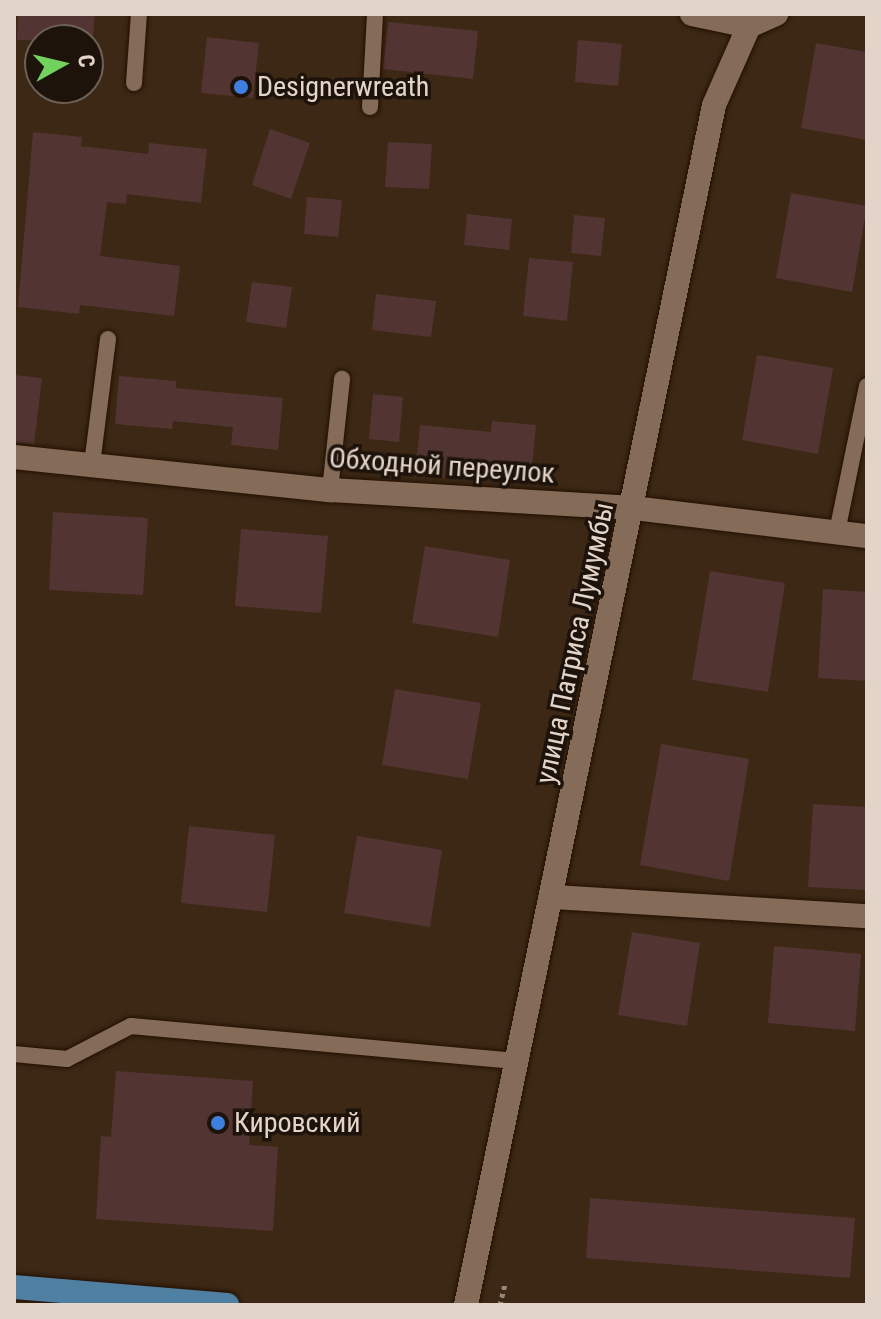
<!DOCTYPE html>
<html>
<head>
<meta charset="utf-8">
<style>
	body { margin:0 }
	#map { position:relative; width:881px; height:1319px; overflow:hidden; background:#3d2815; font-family:"Roboto Condensed",sans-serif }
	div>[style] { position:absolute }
	.building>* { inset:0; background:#523432 }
	.path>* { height:5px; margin-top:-2.5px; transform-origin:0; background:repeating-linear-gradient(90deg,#978677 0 4px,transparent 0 8px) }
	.roads { filter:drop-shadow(0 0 2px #231001) drop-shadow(0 0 2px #231001) }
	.lane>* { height:16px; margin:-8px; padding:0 8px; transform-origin:8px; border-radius:8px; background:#856c58 }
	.street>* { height:24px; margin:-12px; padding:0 12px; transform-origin:12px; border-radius:12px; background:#856c58 }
	.secondary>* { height:24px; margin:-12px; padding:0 12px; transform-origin:12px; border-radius:12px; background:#856c58 }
	.primary>* { height:24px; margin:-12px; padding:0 12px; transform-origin:12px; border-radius:12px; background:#4f80a1 }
	.dots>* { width:22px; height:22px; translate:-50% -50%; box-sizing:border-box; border:4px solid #1d130b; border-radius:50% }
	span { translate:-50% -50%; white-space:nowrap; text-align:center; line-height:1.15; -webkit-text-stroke:7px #1d130b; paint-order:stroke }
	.poi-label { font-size:28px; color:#e2d4c9 }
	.left { translate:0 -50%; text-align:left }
	.street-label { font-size:28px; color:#e2d4c9 }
	.frame { position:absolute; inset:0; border:16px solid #e2d4c9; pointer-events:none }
	.north { position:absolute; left:24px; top:24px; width:80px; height:80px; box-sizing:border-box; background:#1d130b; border:2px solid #6c6057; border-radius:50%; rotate:82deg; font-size:22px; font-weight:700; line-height:32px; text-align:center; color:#e2d4c9 }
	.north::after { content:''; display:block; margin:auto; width:28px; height:36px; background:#71d35e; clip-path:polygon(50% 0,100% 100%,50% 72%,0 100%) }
</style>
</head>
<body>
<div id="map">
	<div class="building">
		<div style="clip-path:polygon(18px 14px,95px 14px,92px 45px,88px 40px,17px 40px)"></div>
		<div style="clip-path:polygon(388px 22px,478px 31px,473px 79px,383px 69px)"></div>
		<div style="clip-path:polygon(207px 37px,259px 43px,253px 98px,201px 93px)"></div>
		<div style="clip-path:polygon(578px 40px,622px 44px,618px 86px,575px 82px)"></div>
		<div style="clip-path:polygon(816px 43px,867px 52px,867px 140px,801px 128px)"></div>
		<div style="clip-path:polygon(270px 129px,310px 143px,291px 199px,252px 185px)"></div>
		<div style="clip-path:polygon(33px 132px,82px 137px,81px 146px,148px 154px,149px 143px,207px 149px,201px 203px,127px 194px,126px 204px,107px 202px,100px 256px,180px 266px,174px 316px,80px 305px,79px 314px,18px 307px)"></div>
		<div style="clip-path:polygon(388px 142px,432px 144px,429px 189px,385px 187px)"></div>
		<div style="clip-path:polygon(791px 193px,867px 206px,852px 292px,776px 278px)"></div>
		<div style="clip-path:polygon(307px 197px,342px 200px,338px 237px,304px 234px)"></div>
		<div style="clip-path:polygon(467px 214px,512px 219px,509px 250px,464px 245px)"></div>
		<div style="clip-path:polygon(574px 215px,605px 218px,601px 256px,571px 253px)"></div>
		<div style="clip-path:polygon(529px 258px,573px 262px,567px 321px,523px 316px)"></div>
		<div style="clip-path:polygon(252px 282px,292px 287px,286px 328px,246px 322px)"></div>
		<div style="clip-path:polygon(376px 294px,436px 301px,431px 337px,372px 330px)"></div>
		<div style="clip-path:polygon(757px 355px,833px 368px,818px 454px,742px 440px)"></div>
		<div style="clip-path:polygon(14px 375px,42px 378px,34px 444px,14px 442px)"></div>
		<div style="clip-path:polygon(119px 376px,176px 381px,176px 388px,283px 398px,278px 450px,231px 445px,233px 427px,173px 421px,172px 429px,115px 424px)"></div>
		<div style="clip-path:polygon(373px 394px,403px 397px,399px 442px,369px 439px)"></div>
		<div style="clip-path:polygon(492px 421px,536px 425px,532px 468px,446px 460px,444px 478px,415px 475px,420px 425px,491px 432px)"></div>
		<div style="clip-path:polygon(53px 512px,148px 518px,143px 595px,49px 590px)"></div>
		<div style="clip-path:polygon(241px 529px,328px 536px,321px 613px,235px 606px)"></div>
		<div style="clip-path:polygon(425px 546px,510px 560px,498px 637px,412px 623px)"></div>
		<div style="clip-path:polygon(710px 571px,785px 583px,768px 692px,692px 680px)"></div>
		<div style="clip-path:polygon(823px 589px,867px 592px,867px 681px,818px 678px)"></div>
		<div style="clip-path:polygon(395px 689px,481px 703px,468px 779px,382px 765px)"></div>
		<div style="clip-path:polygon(661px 744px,749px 759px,729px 881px,640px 865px)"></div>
		<div style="clip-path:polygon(813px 804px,867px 807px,867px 890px,808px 887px)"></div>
		<div style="clip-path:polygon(189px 826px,275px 835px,267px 912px,181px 903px)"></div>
		<div style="clip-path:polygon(357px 836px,442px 850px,430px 927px,344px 913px)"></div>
		<div style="clip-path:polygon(632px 932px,700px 943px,687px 1026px,618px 1015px)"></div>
		<div style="clip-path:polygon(774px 946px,861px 954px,855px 1031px,768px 1023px)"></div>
		<div style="clip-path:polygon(116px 1071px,253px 1081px,249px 1145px,278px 1147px,273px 1231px,96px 1219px,101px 1136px,111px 1137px)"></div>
		<div style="clip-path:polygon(590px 1198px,855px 1218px,850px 1278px,586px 1258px)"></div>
	</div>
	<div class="path">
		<div style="left:500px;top:1305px;width:22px;rotate:-77deg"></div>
	</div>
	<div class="roads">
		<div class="lane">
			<div style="left:134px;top:83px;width:69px;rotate:-85.9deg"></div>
			<div style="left:370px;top:107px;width:93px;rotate:-86.9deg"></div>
			<div style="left:92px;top:464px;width:126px;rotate:-82.7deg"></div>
			<div style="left:330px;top:490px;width:112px;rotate:-83.8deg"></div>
			<div style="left:837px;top:532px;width:149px;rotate:-78.4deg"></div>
			<div style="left:14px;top:1054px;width:53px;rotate:5.4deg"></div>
			<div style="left:67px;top:1059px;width:72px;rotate:-27.3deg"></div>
			<div style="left:131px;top:1026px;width:388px;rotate:5.2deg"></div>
		</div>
		<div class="street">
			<div style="left:692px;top:14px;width:58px;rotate:11.9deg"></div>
			<div style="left:14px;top:457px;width:318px;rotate:6deg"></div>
			<div style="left:330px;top:490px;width:305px;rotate:3.4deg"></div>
			<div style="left:634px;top:508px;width:235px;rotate:6.9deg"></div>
			<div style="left:554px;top:897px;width:314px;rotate:3.5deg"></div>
		</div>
		<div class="secondary">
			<div style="left:466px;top:1305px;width:1225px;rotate:-78.32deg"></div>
			<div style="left:714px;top:105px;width:86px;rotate:-66.1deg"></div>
			<div style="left:749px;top:26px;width:30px;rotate:-24deg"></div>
		</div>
		<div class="primary">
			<div style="left:14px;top:1287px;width:214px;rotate:4.8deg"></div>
		</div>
	</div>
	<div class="dots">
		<div style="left:241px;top:87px;background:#3f7fe0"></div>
		<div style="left:218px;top:1123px;background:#3f7fe0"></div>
	</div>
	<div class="poi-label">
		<span class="left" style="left:257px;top:87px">Designerwreath</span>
		<span class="left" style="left:234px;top:1123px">Кировский</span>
	</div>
	<div class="street-label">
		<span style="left:442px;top:466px;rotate:4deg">Обходной переулок</span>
		<span style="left:575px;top:643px;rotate:-78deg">улица Патриса Лумумбы</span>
	</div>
	<div class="frame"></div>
	<div class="north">С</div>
</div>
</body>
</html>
